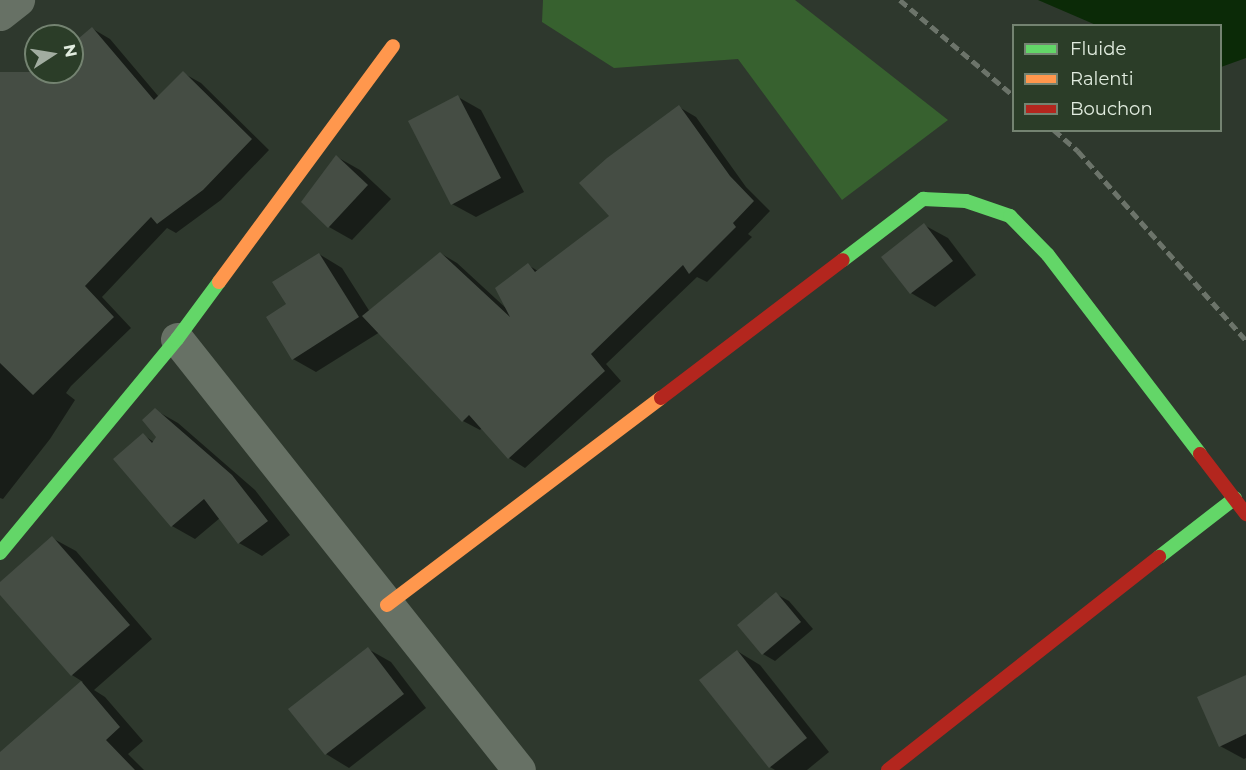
<!DOCTYPE html>
<html>
<head>
<meta charset="utf-8">
<style>
	body { margin:0 }
	#map { position:relative; width:1246px; height:770px; overflow:hidden; background:#2e382d; font-family:Montserrat,sans-serif }
	div>[style] { position:absolute }
	.green>* { inset:0; background:#37612f }
	.water>* { inset:0; background:#0b2a07 }
	.shadow>* { inset:0; background:#0007 }
	.building>* { inset:0; background:#454d44 }
	.street>* { height:33px; margin:-16.5px; padding:0 16.5px; transform-origin:16.5px; border-radius:16.5px; background:#677165 }
	.fast>* { height:14px; margin:-7px; padding:0 7px; transform-origin:7px; border-radius:7px; background:#63d668 }
	.slow>* { height:14px; margin:-7px; padding:0 7px; transform-origin:7px; border-radius:7px; background:#ff974d }
	.jam>* { height:14px; margin:-7px; padding:0 7px; transform-origin:7px; border-radius:7px; background:#b3261e }
	.rail>* { height:4.5px; margin-top:-2.25px; transform-origin:0; background:repeating-linear-gradient(90deg,#6c746a 0 9px,transparent 0 13.5px) }
	span { translate:-50% -50%; white-space:nowrap; text-align:center; line-height:1.15; -webkit-text-stroke:6px #2b3d28; paint-order:stroke }
	.legend { position:absolute; left:1012px; top:24px; width:210px; height:108px; box-sizing:border-box; background:#2b3d28; border:2px solid #748371; margin:0; padding:8px 10px; list-style:none; font-size:18px; color:#e1ecdf }
	.legend li { display:flex; align-items:center; gap:12px; height:30px }
	.legend b { width:30px; border:2px solid #748371 }
	.north { position:absolute; left:24px; top:24px; width:60px; height:60px; box-sizing:border-box; background:#2b3d28; border:2px solid #748371; border-radius:50%; rotate:78deg; font-size:16px; font-weight:700; line-height:24px; text-align:center; color:#e1ecdf }
	.north::after { content:''; display:block; margin:auto; width:21px; height:27px; background:#a2ada1; clip-path:polygon(50% 0,100% 100%,50% 72%,0 100%) }
</style>
</head>
<body>
<div id="map">
	<div class="green">
		<div style="clip-path:polygon(543px 0,795px 0,948px 120px,842px 200px,738px 59px,614px 68px,542px 22px)"></div>
	</div>
	<div class="water">
		<div style="clip-path:polygon(1038px 0,1246px 0,1246px 58px,1221px 67px,1220px 26px,1096px 25px)"></div>
	</div>
	<div class="shadow">
		<div style="clip-path:polygon(93px 29px,110px 39px,159px 97px,183px 73px,201px 83px,269px 150px,221px 200px,176px 233px,167px 228px,102px 297px,131px 328px,71px 386px,66px 393px,75px 400px,50px 439px,3px 499px,0 498px,0 103px,42px 72px,72px 72px,72px 46px)"></div>
		<div style="clip-path:polygon(458px 97px,481px 110px,524px 192px,476px 217px,452px 204px)"></div>
		<div style="clip-path:polygon(679px 107px,696px 117px,746px 187px,770px 211px,748px 234px,752px 237px,707px 282px,697px 277px,606px 364px,621px 381px,525px 468px,509px 458px,482px 428px,480px 430px,463px 421px,380px 332px,316px 372px,293px 359px,288px 305px,319px 254px,342px 268px,370px 312px,440px 253px,457px 263px,508px 310px,528px 265px,538px 271px,611px 216px)"></div>
		<div style="clip-path:polygon(337px 157px,360px 170px,391px 199px,352px 240px,329px 227px)"></div>
		<div style="clip-path:polygon(924px 225px,948px 238px,976px 275px,935px 307px,911px 293px,883px 258px)"></div>
		<div style="clip-path:polygon(155px 410px,178px 423px,255px 490px,290px 535px,262px 556px,239px 543px,220px 518px,195px 539px,172px 526px,143px 435px,154px 442px,157px 437px)"></div>
		<div style="clip-path:polygon(52px 538px,76px 551px,152px 639px,94px 690px,105px 697px,143px 741px,128px 754px,144px 770px,20px 770px,3px 751px,83px 682px,72px 675px,0 593px,0 584px)"></div>
		<div style="clip-path:polygon(776px 594px,789px 601px,813px 629px,775px 661px,763px 654px)"></div>
		<div style="clip-path:polygon(368px 649px,391px 662px,426px 708px,349px 768px,326px 754px)"></div>
		<div style="clip-path:polygon(737px 651px,760px 665px,829px 752px,807px 770px,775px 770px,770px 767px,701px 680px)"></div>
		<div style="clip-path:polygon(1246px 677px,1246px 758px,1244px 759px,1220px 746px)"></div>
	</div>
	<div class="building">
		<div style="clip-path:polygon(92px 27px,154px 100px,183px 71px,252px 139px,203px 190px,157px 224px,151px 217px,85px 286px,114px 317px,33px 395px,0 363px,0 72px,72px 72px,72px 44px)"></div>
		<div style="clip-path:polygon(458px 95px,501px 178px,451px 205px,408px 121px)"></div>
		<div style="clip-path:polygon(679px 105px,730px 176px,754px 201px,733px 223px,736px 227px,689px 274px,683px 265px,591px 354px,605px 371px,508px 459px,469px 415px,462px 422px,362px 316px,440px 252px,510px 317px,495px 288px,528px 263px,535px 272px,609px 216px,579px 183px,607px 158px)"></div>
		<div style="clip-path:polygon(336px 155px,368px 185px,328px 228px,301px 202px)"></div>
		<div style="clip-path:polygon(924px 223px,953px 261px,910px 294px,881px 257px)"></div>
		<div style="clip-path:polygon(319px 253px,359px 317px,292px 360px,266px 317px,286px 304px,272px 282px)"></div>
		<div style="clip-path:polygon(155px 408px,232px 475px,268px 521px,238px 544px,204px 499px,171px 527px,113px 459px,143px 433px,152px 443px,156px 437px,142px 420px)"></div>
		<div style="clip-path:polygon(52px 536px,130px 625px,71px 676px,0 595px,0 582px)"></div>
		<div style="clip-path:polygon(776px 592px,801px 622px,762px 655px,737px 625px)"></div>
		<div style="clip-path:polygon(368px 647px,404px 694px,325px 755px,288px 709px)"></div>
		<div style="clip-path:polygon(737px 650px,807px 738px,769px 768px,699px 680px)"></div>
		<div style="clip-path:polygon(1246px 675px,1246px 734px,1219px 747px,1197px 697px)"></div>
		<div style="clip-path:polygon(81px 681px,120px 727px,106px 740px,135px 770px,0 770px,0 752px)"></div>
	</div>
	<div class="street">
		<div style="left:0;top:14px;width:23px;rotate:-38deg"></div>
		<div style="left:177px;top:339px;width:550px;rotate:51.57deg"></div>
	</div>
	<div class="fast">
		<div style="left:843px;top:260px;width:101px;rotate:-37.3deg"></div>
		<div style="left:923px;top:199px;width:43px;rotate:2.7deg"></div>
		<div style="left:966px;top:201px;width:46px;rotate:18.8deg"></div>
		<div style="left:1010px;top:216px;width:54px;rotate:45.7deg"></div>
		<div style="left:1048px;top:255px;width:250px;rotate:52.6deg"></div>
		<div style="left:0;top:553px;width:278px;rotate:-50.4deg"></div>
		<div style="left:177px;top:339px;width:71px;rotate:-53.6deg"></div>
		<div style="left:1159px;top:557px;width:96px;rotate:-37.8deg"></div>
	</div>
	<div class="slow">
		<div style="left:219px;top:282px;width:293px;rotate:-53.6deg"></div>
		<div style="left:387px;top:605px;width:343px;rotate:-37.1deg"></div>
	</div>
	<div class="jam">
		<div style="left:661px;top:398px;width:228px;rotate:-37.2deg"></div>
		<div style="left:1200px;top:454px;width:76px;rotate:52.5deg"></div>
		<div style="left:888px;top:770px;width:345px;rotate:-38.2deg"></div>
	</div>
	<div class="rail">
		<div style="left:900px;top:0;width:149px;rotate:40.1deg"></div>
		<div style="left:1054px;top:130px;width:32px;rotate:41deg"></div>
		<div style="left:1078px;top:151px;width:253px;rotate:48.4deg"></div>
	</div>
	<ul class="legend">
	<li><b style="height:8px;background:#63d668"></b>Fluide</li>
	<li><b style="height:8px;background:#ff974d"></b>Ralenti</li>
	<li><b style="height:8px;background:#b3261e"></b>Bouchon</li>
	</ul>
	<div class="north">N</div>
</div>
</body>
</html>
